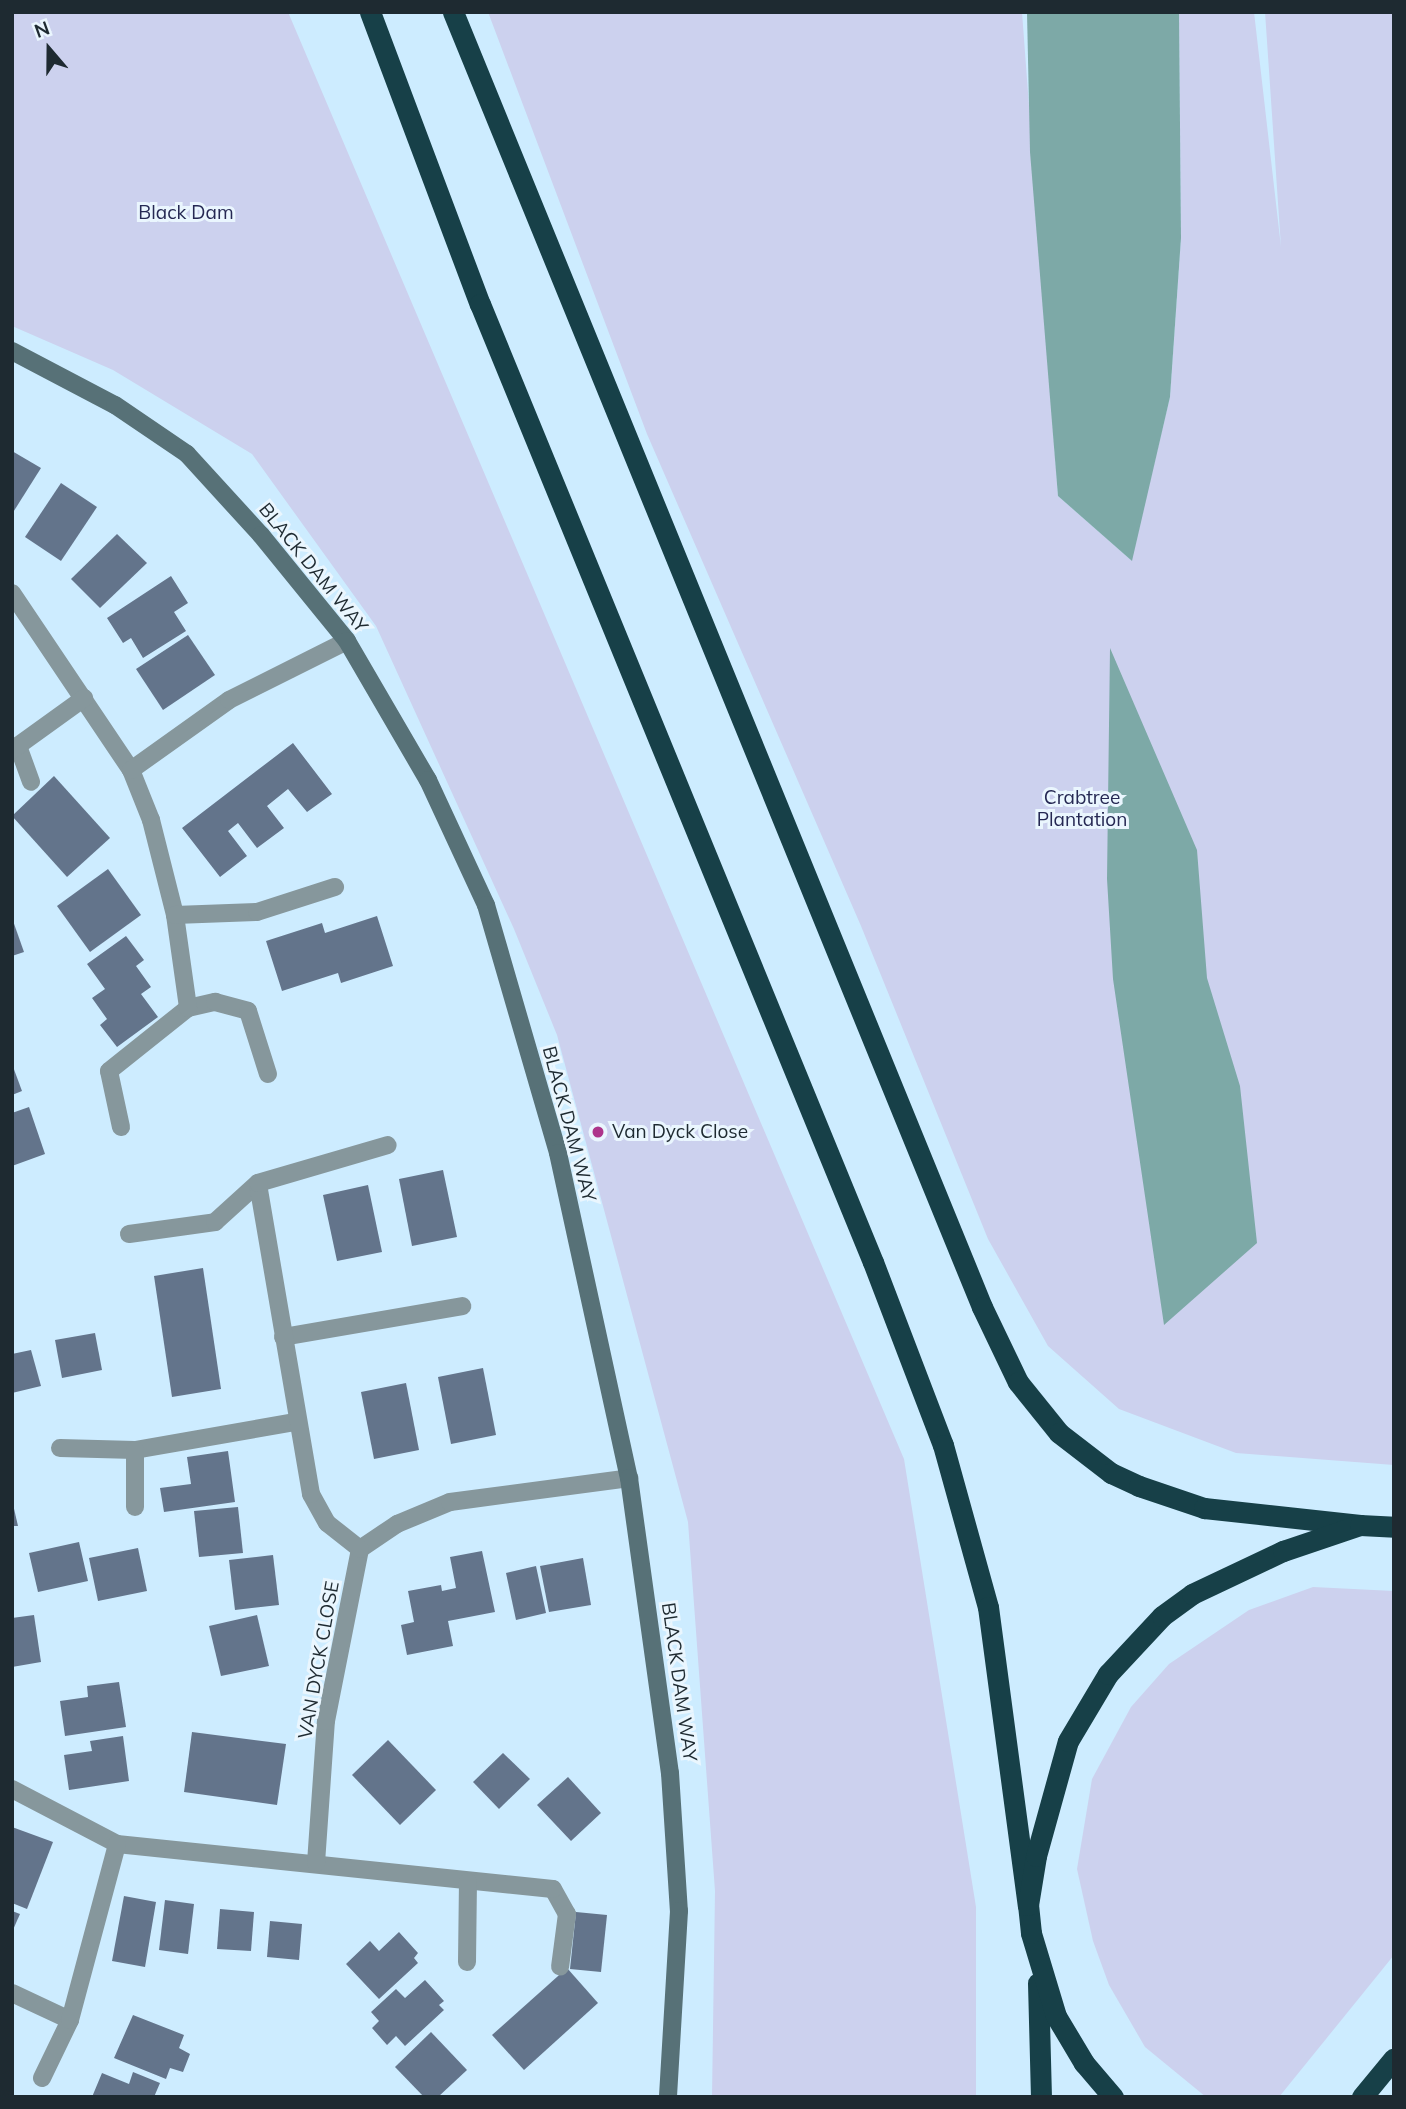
<!DOCTYPE html>
<html>
<head>
<meta charset="utf-8">
<style>
	body { margin:0 }
	#map { position:relative; width:1406px; height:2109px; overflow:hidden; background:#cdecff; font-family:Mulish,sans-serif }
	div>[style] { position:absolute }
	.green>* { inset:0; background:#ccd1ee }
	.water>* { inset:0; background:#7da9a7 }
	.building>* { inset:0; background:#63748b }
	.lane>* { height:18px; margin:-9px; padding:0 9px; transform-origin:9px; border-radius:9px; background:#86979c }
	.street>* { height:18px; margin:-9px; padding:0 9px; transform-origin:9px; border-radius:9px; background:#86979c }
	.secondary>* { height:18px; margin:-9px; padding:0 9px; transform-origin:9px; border-radius:9px; background:#577177 }
	.highway>* { height:21px; margin:-10.5px; padding:0 10.5px; transform-origin:10.5px; border-radius:10.5px; background:#174048 }
	.dots>* { width:19px; height:19px; translate:-50% -50%; box-sizing:border-box; border:4px solid #eaf6fe; border-radius:50% }
	span { translate:-50% -50%; white-space:nowrap; text-align:center; line-height:1.15; -webkit-text-stroke:6px #eaf6fe; paint-order:stroke }
	.park-label { font-size:19px; color:#252853 }
	.street-label { font-size:19px; color:#1e2a31 }
	.poi-label { font-size:19px; color:#1e2a31 }
	.left { translate:0 -50%; text-align:left }
	.frame { position:absolute; inset:0; border:14px solid #1e2a31; pointer-events:none }
	.north { position:absolute; left:14px; top:14px; width:70px; height:70px; -webkit-text-stroke:5px #eaf6fe; paint-order:stroke; rotate:340deg; font-size:19px; font-weight:700; line-height:28px; text-align:center; color:#1e2a31 }
	.north::after { content:''; display:block; margin:auto; width:24px; height:32px; background:#1e2a31; clip-path:polygon(50% 0,100% 100%,50% 72%,0 100%) }
</style>
</head>
<body>
<div id="map">
	<div class="green">
		<div style="clip-path:polygon(12px 12px,288px 12px,904px 1459px,976px 1907px,976px 2097px,712px 2097px,715px 1891px,688px 1522px,557px 1035px,514px 929px,376px 626px,252px 454px,113px 370px,12px 326px)"></div>
		<div style="clip-path:polygon(488px 12px,1022px 12px,1058px 496px,1131px 560px,1170px 397px,1181px 238px,1179px 12px,1254px 12px,1281px 247px,1265px 12px,1394px 12px,1394px 1465px,1236px 1453px,1119px 1409px,1048px 1346px,988px 1239px,861px 926px,647px 434px)"></div>
		<div style="clip-path:polygon(1313px 1587px,1394px 1591px,1394px 1955px,1279px 2097px,1206px 2097px,1145px 2047px,1109px 1985px,1093px 1941px,1077px 1869px,1092px 1779px,1131px 1707px,1169px 1664px,1249px 1610px)"></div>
	</div>
	<div class="water">
		<div style="clip-path:polygon(1027px 12px,1179px 12px,1181px 238px,1170px 397px,1132px 561px,1058px 496px,1030px 152px)"></div>
		<div style="clip-path:polygon(1110px 648px,1197px 850px,1207px 978px,1240px 1086px,1257px 1243px,1164px 1325px,1113px 979px,1107px 879px)"></div>
	</div>
	<div class="building">
		<div style="clip-path:polygon(12px 451px,41px 468px,12px 514px)"></div>
		<div style="clip-path:polygon(61px 483px,97px 507px,61px 561px,25px 537px)"></div>
		<div style="clip-path:polygon(117px 534px,147px 563px,100px 608px,71px 579px)"></div>
		<div style="clip-path:polygon(171px 576px,188px 603px,174px 612px,186px 631px,143px 658px,131px 638px,123px 643px,107px 618px)"></div>
		<div style="clip-path:polygon(188px 635px,215px 675px,163px 710px,136px 669px)"></div>
		<div style="clip-path:polygon(293px 743px,332px 794px,307px 812px,288px 789px,267px 806px,284px 828px,257px 848px,238px 823px,228px 831px,247px 856px,220px 877px,182px 828px)"></div>
		<div style="clip-path:polygon(54px 776px,110px 838px,67px 877px,12px 816px)"></div>
		<div style="clip-path:polygon(108px 869px,141px 915px,90px 952px,57px 906px)"></div>
		<div style="clip-path:polygon(377px 916px,393px 966px,341px 983px,338px 973px,282px 991px,266px 941px,322px 923px,325px 933px)"></div>
		<div style="clip-path:polygon(12px 918px,24px 952px,12px 956px)"></div>
		<div style="clip-path:polygon(126px 936px,144px 960px,136px 966px,151px 987px,141px 994px,158px 1017px,117px 1047px,100px 1025px,107px 1019px,92px 998px,105px 989px,87px 964px)"></div>
		<div style="clip-path:polygon(12px 1064px,22px 1091px,12px 1095px)"></div>
		<div style="clip-path:polygon(29px 1107px,45px 1154px,12px 1166px,12px 1113px)"></div>
		<div style="clip-path:polygon(443px 1170px,457px 1237px,412px 1246px,399px 1179px)"></div>
		<div style="clip-path:polygon(368px 1185px,382px 1252px,337px 1261px,323px 1195px)"></div>
		<div style="clip-path:polygon(203px 1268px,221px 1389px,172px 1397px,154px 1276px)"></div>
		<div style="clip-path:polygon(95px 1333px,102px 1370px,62px 1378px,55px 1340px)"></div>
		<div style="clip-path:polygon(31px 1350px,41px 1386px,12px 1393px,12px 1354px)"></div>
		<div style="clip-path:polygon(483px 1368px,496px 1435px,451px 1444px,438px 1377px)"></div>
		<div style="clip-path:polygon(406px 1383px,419px 1450px,374px 1459px,361px 1392px)"></div>
		<div style="clip-path:polygon(228px 1451px,235px 1502px,164px 1512px,160px 1488px,191px 1484px,187px 1457px)"></div>
		<div style="clip-path:polygon(12px 1500px,18px 1526px,12px 1526px)"></div>
		<div style="clip-path:polygon(238px 1507px,243px 1553px,199px 1557px,194px 1511px)"></div>
		<div style="clip-path:polygon(79px 1542px,88px 1581px,38px 1592px,29px 1553px)"></div>
		<div style="clip-path:polygon(138px 1548px,147px 1591px,98px 1601px,89px 1558px)"></div>
		<div style="clip-path:polygon(482px 1551px,495px 1612px,448px 1621px,453px 1646px,407px 1655px,401px 1625px,414px 1622px,408px 1591px,441px 1585px,442px 1591px,456px 1588px,450px 1557px)"></div>
		<div style="clip-path:polygon(273px 1555px,279px 1605px,235px 1610px,229px 1560px)"></div>
		<div style="clip-path:polygon(583px 1558px,591px 1605px,549px 1612px,540px 1566px)"></div>
		<div style="clip-path:polygon(536px 1566px,546px 1613px,516px 1620px,506px 1573px)"></div>
		<div style="clip-path:polygon(34px 1615px,41px 1662px,12px 1667px,12px 1618px)"></div>
		<div style="clip-path:polygon(257px 1615px,269px 1666px,221px 1676px,209px 1626px)"></div>
		<div style="clip-path:polygon(119px 1682px,126px 1727px,65px 1736px,60px 1701px,88px 1697px,87px 1686px)"></div>
		<div style="clip-path:polygon(192px 1732px,286px 1744px,277px 1805px,184px 1792px)"></div>
		<div style="clip-path:polygon(123px 1736px,129px 1781px,69px 1790px,64px 1755px,92px 1751px,90px 1741px)"></div>
		<div style="clip-path:polygon(388px 1740px,436px 1790px,400px 1825px,352px 1775px)"></div>
		<div style="clip-path:polygon(503px 1753px,530px 1779px,499px 1809px,473px 1782px)"></div>
		<div style="clip-path:polygon(568px 1777px,601px 1813px,571px 1841px,537px 1805px)"></div>
		<div style="clip-path:polygon(12px 1827px,53px 1842px,27px 1909px,12px 1903px)"></div>
		<div style="clip-path:polygon(124px 1896px,156px 1902px,145px 1967px,112px 1961px)"></div>
		<div style="clip-path:polygon(165px 1900px,194px 1904px,188px 1954px,159px 1950px)"></div>
		<div style="clip-path:polygon(220px 1909px,254px 1912px,251px 1951px,217px 1949px)"></div>
		<div style="clip-path:polygon(12px 1911px,20px 1914px,12px 1932px)"></div>
		<div style="clip-path:polygon(576px 1912px,607px 1915px,601px 1972px,570px 1969px)"></div>
		<div style="clip-path:polygon(270px 1921px,302px 1924px,299px 1960px,267px 1957px)"></div>
		<div style="clip-path:polygon(399px 1932px,418px 1953px,414px 1958px,418px 1963px,379px 1999px,346px 1964px,370px 1941px,379px 1951px)"></div>
		<div style="clip-path:polygon(567px 1968px,598px 2003px,524px 2070px,492px 2035px)"></div>
		<div style="clip-path:polygon(425px 1980px,444px 2001px,439px 2005px,444px 2010px,405px 2046px,396px 2036px,387px 2045px,372px 2028px,379px 2021px,371px 2012px,396px 1989px,405px 1998px)"></div>
		<div style="clip-path:polygon(133px 2015px,184px 2035px,179px 2048px,190px 2054px,183px 2072px,170px 2068px,166px 2079px,114px 2058px)"></div>
		<div style="clip-path:polygon(431px 2032px,467px 2070px,438px 2097px,424px 2097px,395px 2067px)"></div>
		<div style="clip-path:polygon(133px 2072px,160px 2083px,154px 2097px,92px 2097px,102px 2073px,129px 2084px)"></div>
	</div>
	<div class="lane">
		<div style="left:121px;top:1127px;width:57px;rotate:-102.1deg"></div>
		<div style="left:109px;top:1071px;width:101px;rotate:-38.6deg"></div>
		<div style="left:188px;top:1008px;width:28px;rotate:-13deg"></div>
		<div style="left:215px;top:1002px;width:34px;rotate:15deg"></div>
		<div style="left:248px;top:1011px;width:66px;rotate:72.4deg"></div>
		<div style="left:129px;top:1234px;width:87px;rotate:-7.9deg"></div>
		<div style="left:215px;top:1222px;width:58px;rotate:-42.2deg"></div>
		<div style="left:553px;top:1889px;width:29px;rotate:61deg"></div>
		<div style="left:567px;top:1914px;width:53px;rotate:97.5deg"></div>
	</div>
	<div class="street">
		<div style="left:12px;top:593px;width:213px;rotate:56.1deg"></div>
		<div style="left:131px;top:770px;width:54px;rotate:68.2deg"></div>
		<div style="left:151px;top:820px;width:98px;rotate:75.8deg"></div>
		<div style="left:175px;top:915px;width:94px;rotate:82deg"></div>
		<div style="left:18px;top:746px;width:38px;rotate:70deg"></div>
		<div style="left:12px;top:750px;width:89px;rotate:-35.8deg"></div>
		<div style="left:131px;top:770px;width:120px;rotate:-35.5deg"></div>
		<div style="left:229px;top:700px;width:132px;rotate:-26.6deg"></div>
		<div style="left:175px;top:915px;width:82px;rotate:-2.1deg"></div>
		<div style="left:257px;top:912px;width:82px;rotate:-17.8deg"></div>
		<div style="left:283px;top:1337px;width:182px;rotate:-9.8deg"></div>
		<div style="left:60px;top:1448px;width:75px;rotate:1.5deg"></div>
		<div style="left:135px;top:1450px;width:163px;rotate:-9.9deg"></div>
		<div style="left:135px;top:1507px;width:57px;rotate:-90deg"></div>
		<div style="left:360px;top:1549px;width:45px;rotate:-34deg"></div>
		<div style="left:397px;top:1524px;width:57px;rotate:-22.5deg"></div>
		<div style="left:450px;top:1502px;width:181px;rotate:-7.6deg"></div>
		<div style="left:12px;top:1789px;width:119px;rotate:27.6deg"></div>
		<div style="left:117px;top:1844px;width:438px;rotate:5.9deg"></div>
		<div style="left:316px;top:1863px;width:142px;rotate:-86deg"></div>
		<div style="left:326px;top:1721px;width:175px;rotate:-78.8deg"></div>
		<div style="left:360px;top:1549px;width:42px;rotate:-141.8deg"></div>
		<div style="left:327px;top:1523px;width:33px;rotate:-119deg"></div>
		<div style="left:311px;top:1494px;width:315px;rotate:-99.7deg"></div>
		<div style="left:258px;top:1183px;width:135px;rotate:-16.3deg"></div>
		<div style="left:467px;top:1962px;width:80px;rotate:-89.3deg"></div>
		<div style="left:12px;top:1993px;width:64px;rotate:25deg"></div>
		<div style="left:42px;top:2078px;width:64px;rotate:-64.2deg"></div>
		<div style="left:70px;top:2020px;width:182px;rotate:-75deg"></div>
	</div>
	<div class="secondary">
		<div style="left:12px;top:351px;width:116px;rotate:27.7deg"></div>
		<div style="left:115px;top:405px;width:87px;rotate:34.2deg"></div>
		<div style="left:187px;top:454px;width:110px;rotate:47.6deg"></div>
		<div style="left:261px;top:535px;width:136px;rotate:50.9deg"></div>
		<div style="left:347px;top:641px;width:161px;rotate:59.8deg"></div>
		<div style="left:428px;top:780px;width:138px;rotate:65.1deg"></div>
		<div style="left:486px;top:905px;width:258px;rotate:73.8deg"></div>
		<div style="left:558px;top:1153px;width:333px;rotate:77.7deg"></div>
		<div style="left:629px;top:1478px;width:298px;rotate:82.1deg"></div>
		<div style="left:670px;top:1773px;width:138px;rotate:86.3deg"></div>
		<div style="left:679px;top:1911px;width:186px;rotate:93.4deg"></div>
	</div>
	<div class="highway">
		<div style="left:370px;top:12px;width:312px;rotate:69.4deg"></div>
		<div style="left:480px;top:304px;width:1035px;rotate:67.7deg"></div>
		<div style="left:873px;top:1262px;width:196px;rotate:69.1deg"></div>
		<div style="left:943px;top:1445px;width:168px;rotate:74.5deg"></div>
		<div style="left:988px;top:1607px;width:301px;rotate:82.4deg"></div>
		<div style="left:453px;top:12px;width:1399px;rotate:67.78deg"></div>
		<div style="left:982px;top:1307px;width:83px;rotate:64.4deg"></div>
		<div style="left:1018px;top:1382px;width:65px;rotate:51.2deg"></div>
		<div style="left:1059px;top:1433px;width:66px;rotate:37.6deg"></div>
		<div style="left:1111px;top:1473px;width:31px;rotate:25deg"></div>
		<div style="left:1139px;top:1486px;width:69px;rotate:18.7deg"></div>
		<div style="left:1204px;top:1508px;width:157px;rotate:6.2deg"></div>
		<div style="left:1038px;top:1983px;width:114px;rotate:88.5deg"></div>
		<div style="left:1113px;top:2097px;width:45px;rotate:-130.5deg"></div>
		<div style="left:1084px;top:2063px;width:55px;rotate:-120.8deg"></div>
		<div style="left:1056px;top:2016px;width:87px;rotate:-106.8deg"></div>
		<div style="left:1031px;top:1933px;width:28px;rotate:-96deg"></div>
		<div style="left:1028px;top:1905px;width:50px;rotate:-80.7deg"></div>
		<div style="left:1036px;top:1856px;width:119px;rotate:-74.5deg"></div>
		<div style="left:1068px;top:1741px;width:78px;rotate:-59.2deg"></div>
		<div style="left:1108px;top:1674px;width:79px;rotate:-47deg"></div>
		<div style="left:1162px;top:1616px;width:37px;rotate:-36deg"></div>
		<div style="left:1192px;top:1594px;width:101px;rotate:-25.3deg"></div>
		<div style="left:1283px;top:1551px;width:81px;rotate:-18.7deg"></div>
		<div style="left:1360px;top:1525px;width:34px;rotate:3deg"></div>
		<div style="left:1362px;top:2097px;width:50px;rotate:-50.6deg"></div>
	</div>
	<div class="dots">
		<div style="left:598px;top:1132px;background:#ad358b"></div>
	</div>
	<div class="park-label">
		<span style="left:186px;top:213px">Black Dam</span>
		<span style="left:1082px;top:809px">Crabtree<br>Plantation</span>
	</div>
	<div class="street-label">
		<span style="left:313px;top:568px;rotate:51deg">BLACK DAM WAY</span>
		<span style="left:569px;top:1124px;rotate:75deg">BLACK DAM WAY</span>
		<span style="left:319px;top:1660px;rotate:-80deg">VAN DYCK CLOSE</span>
		<span style="left:679px;top:1682px;rotate:82deg">BLACK DAM WAY</span>
	</div>
	<div class="poi-label">
		<span class="left" style="left:612px;top:1132px">Van Dyck Close</span>
	</div>
	<div class="frame"></div>
	<div class="north">N</div>
</div>
</body>
</html>
